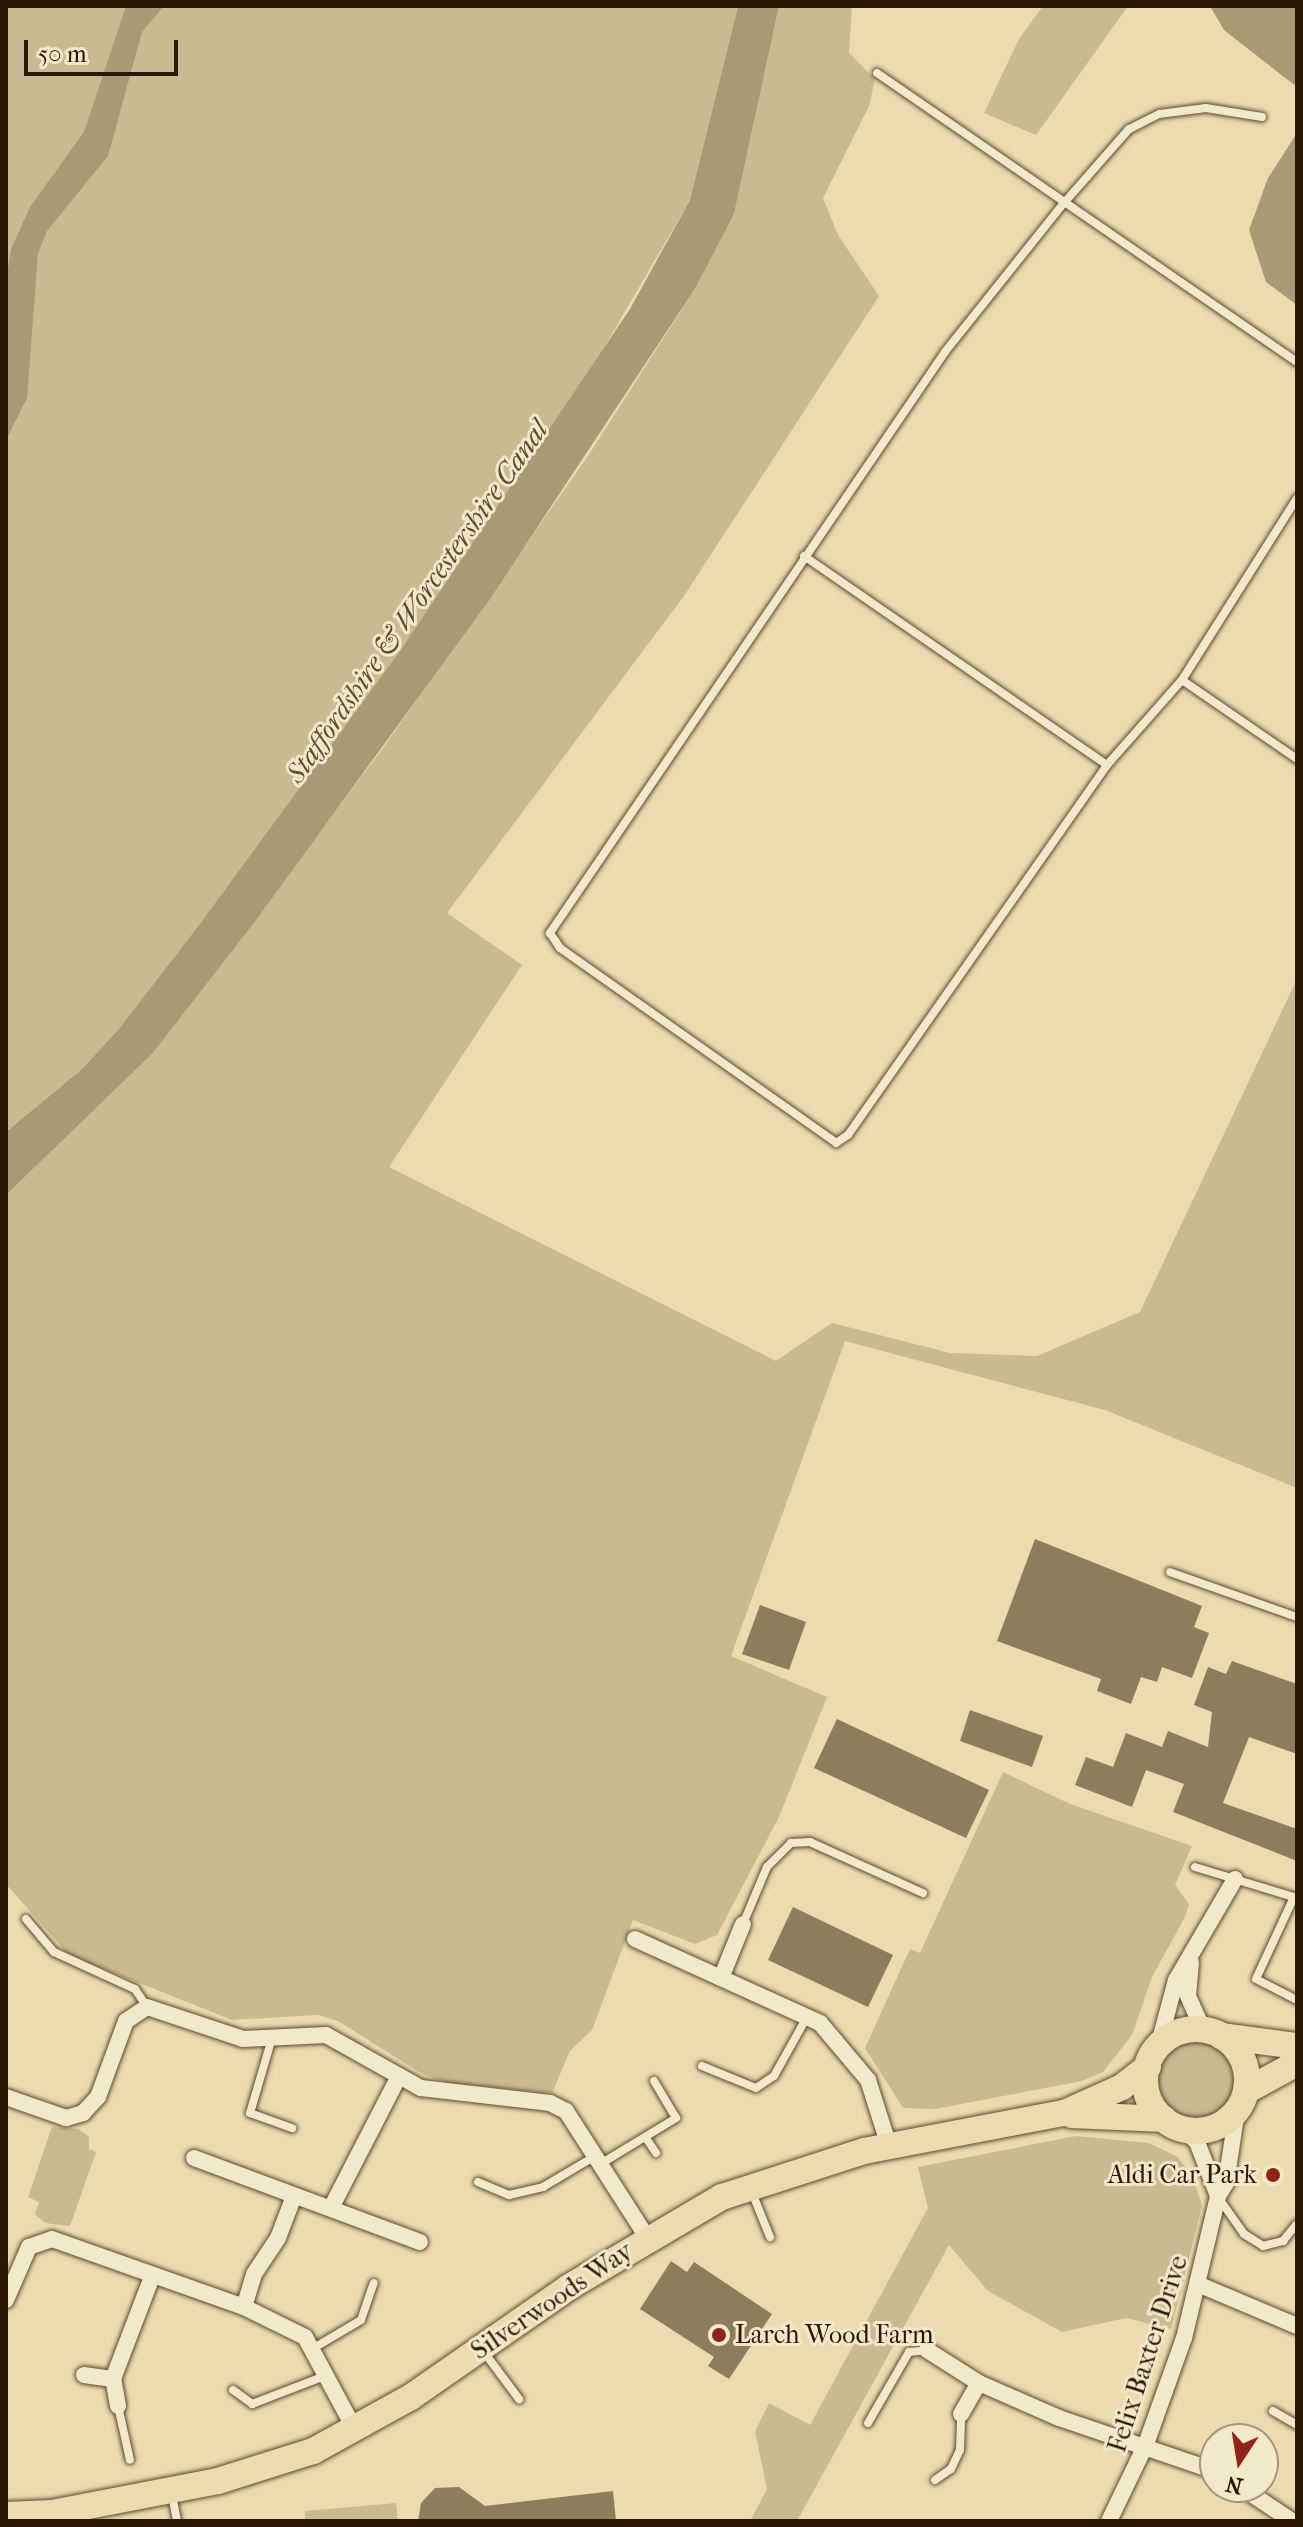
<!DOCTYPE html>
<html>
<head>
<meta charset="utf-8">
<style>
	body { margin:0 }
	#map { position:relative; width:1303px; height:2527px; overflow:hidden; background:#ebdbae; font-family:"IM FELL French Canon",serif }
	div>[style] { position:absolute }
	.green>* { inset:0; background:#caba91 }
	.round { border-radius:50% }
	.water>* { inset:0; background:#a99974 }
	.building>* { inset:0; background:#8e7d5c }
	.roads { filter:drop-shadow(0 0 2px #5a492e) drop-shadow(0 0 2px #5a492e) }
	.service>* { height:8px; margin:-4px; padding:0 4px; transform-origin:4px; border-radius:4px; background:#f2e8ca }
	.minor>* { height:16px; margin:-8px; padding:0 8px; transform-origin:8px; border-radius:8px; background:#f2e8ca }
	.primary>* { height:26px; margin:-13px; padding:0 13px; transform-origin:13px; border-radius:13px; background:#ebdbae }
	.primary>.ring { margin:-13px; padding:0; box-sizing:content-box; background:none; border:26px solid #ebdbae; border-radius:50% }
	.dots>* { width:22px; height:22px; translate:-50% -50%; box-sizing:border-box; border:4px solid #f2e8ca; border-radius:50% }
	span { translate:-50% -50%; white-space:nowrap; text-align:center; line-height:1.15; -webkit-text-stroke:6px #f2e8ca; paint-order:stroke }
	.poi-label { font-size:26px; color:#2a1804 }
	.right { translate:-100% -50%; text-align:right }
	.left { translate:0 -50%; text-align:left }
	.street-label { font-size:26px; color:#2a1804 }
	.water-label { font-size:28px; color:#5d4c31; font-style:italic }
	.frame { position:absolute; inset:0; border:8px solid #2a1804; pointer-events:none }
	.north { position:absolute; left:1199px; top:2423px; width:80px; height:80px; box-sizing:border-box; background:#f2e8ca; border:2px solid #a2957b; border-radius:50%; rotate:192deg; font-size:22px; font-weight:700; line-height:32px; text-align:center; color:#2a1804 }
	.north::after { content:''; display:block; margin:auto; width:28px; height:36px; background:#8f2418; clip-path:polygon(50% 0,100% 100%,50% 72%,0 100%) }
	.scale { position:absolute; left:24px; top:40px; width:154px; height:36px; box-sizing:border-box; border:4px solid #2a1804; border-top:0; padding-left:10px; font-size:24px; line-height:28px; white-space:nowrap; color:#2a1804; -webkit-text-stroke:6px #f2e8ca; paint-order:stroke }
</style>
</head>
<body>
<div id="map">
	<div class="green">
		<div style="clip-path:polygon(6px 6px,738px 6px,690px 200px,585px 380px,400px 651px,199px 925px,118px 1030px,82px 1069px,6px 1132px)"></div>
		<div style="clip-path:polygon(779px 6px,852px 6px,849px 53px,875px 79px,869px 106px,823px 198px,838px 235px,879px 296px,684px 596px,447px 913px,522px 965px,389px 1167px,776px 1361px,832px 1323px,950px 1353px,1037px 1356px,1140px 1312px,1297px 979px,1297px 1488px,1105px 1410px,845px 1341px,731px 1656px,827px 1697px,779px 1817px,717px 1935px,695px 1944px,633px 1920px,592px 2030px,570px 2051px,552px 2093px,450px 2083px,422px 2074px,338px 2021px,317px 2015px,232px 2020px,69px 1955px,6px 1884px,6px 1195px,152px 1054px,383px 748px,588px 456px,696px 287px,734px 214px)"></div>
		<div style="clip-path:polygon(1043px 6px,1128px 6px,1036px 135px,984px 113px,1019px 39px)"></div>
		<div style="clip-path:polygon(1003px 1772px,1070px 1804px,1192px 1846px,1175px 1885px,1189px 1904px,1185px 1917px,1152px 1977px,1132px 2035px,1103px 2072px,1082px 2081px,935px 2109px,903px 2108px,865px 2048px,910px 1949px,920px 1953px)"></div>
		<div class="round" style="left:1158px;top:2042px;width:76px;height:76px"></div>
		<div style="clip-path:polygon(52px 2127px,79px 2129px,89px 2137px,89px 2149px,96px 2152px,70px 2226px,45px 2223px,35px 2214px,39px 2202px,28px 2197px)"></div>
		<div style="clip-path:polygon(1076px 2136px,1149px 2143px,1178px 2157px,1193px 2178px,1202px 2206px,1171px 2329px,1126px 2318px,1062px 2332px,988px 2291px,949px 2245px,797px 2521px,750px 2521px,767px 2489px,755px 2431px,769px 2403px,810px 2425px,928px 2208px,918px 2167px)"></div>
		<div style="clip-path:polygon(396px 2503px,398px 2521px,305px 2521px,305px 2511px)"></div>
	</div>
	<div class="water">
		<div style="clip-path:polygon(126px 6px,164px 6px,142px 32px,108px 156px,47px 231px,38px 253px,27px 398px,6px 440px,6px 281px,11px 249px,30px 207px,84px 132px)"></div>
		<div style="clip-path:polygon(738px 6px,779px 6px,734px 214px,696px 287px,490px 599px,253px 924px,152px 1054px,6px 1195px,6px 1132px,82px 1069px,118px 1030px,199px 925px,400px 651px,630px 309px,690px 200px)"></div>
		<div style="clip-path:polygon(1210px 6px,1297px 6px,1297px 87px,1224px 30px)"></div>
		<div style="clip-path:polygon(1297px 133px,1297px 305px,1266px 282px,1249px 230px,1268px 178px)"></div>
	</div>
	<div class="building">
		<div style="clip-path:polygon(1035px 1539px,1202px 1606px,1194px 1627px,1209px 1633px,1192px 1678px,1162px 1667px,1157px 1682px,1141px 1677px,1131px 1704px,1097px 1691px,1101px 1679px,997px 1641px)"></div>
		<div style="clip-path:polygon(760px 1605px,806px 1622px,789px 1670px,742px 1654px)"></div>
		<div style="clip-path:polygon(1232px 1661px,1297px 1684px,1297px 1754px,1249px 1737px,1223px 1803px,1297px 1829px,1297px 1861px,1173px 1812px,1184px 1784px,1146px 1770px,1132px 1807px,1075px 1785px,1086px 1757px,1113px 1767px,1126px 1733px,1162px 1747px,1168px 1731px,1208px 1747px,1212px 1712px,1194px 1705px,1208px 1667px,1226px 1674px)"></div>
		<div style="clip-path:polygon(970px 1710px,1043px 1736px,1032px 1767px,960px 1741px)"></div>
		<div style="clip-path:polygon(837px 1719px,989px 1790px,966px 1838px,814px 1768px)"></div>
		<div style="clip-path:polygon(793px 1907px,893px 1955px,868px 2007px,768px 1960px)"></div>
		<div style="clip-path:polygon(671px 2261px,687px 2272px,694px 2262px,772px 2314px,729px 2379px,708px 2366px,714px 2357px,640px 2309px)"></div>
		<div style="clip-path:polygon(459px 2487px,485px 2506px,613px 2491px,616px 2521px,418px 2521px,421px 2503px,435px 2488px)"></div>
	</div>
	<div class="roads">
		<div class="service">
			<div style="left:877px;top:73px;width:510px;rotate:34.53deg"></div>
			<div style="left:1262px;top:117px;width:57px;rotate:-170.9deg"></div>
			<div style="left:1206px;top:108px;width:47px;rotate:172.7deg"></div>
			<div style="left:1159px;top:114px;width:34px;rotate:153deg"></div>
			<div style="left:1129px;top:129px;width:100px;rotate:131.3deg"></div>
			<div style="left:1063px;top:204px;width:189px;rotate:128.6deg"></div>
			<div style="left:945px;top:352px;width:703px;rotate:124.21deg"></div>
			<div style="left:550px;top:933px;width:18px;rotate:56deg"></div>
			<div style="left:560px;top:948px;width:338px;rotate:35.2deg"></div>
			<div style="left:836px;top:1143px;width:14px;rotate:-34deg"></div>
			<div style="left:848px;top:1135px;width:452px;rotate:-55deg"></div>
			<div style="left:1107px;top:765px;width:113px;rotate:-48.6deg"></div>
			<div style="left:1182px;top:680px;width:215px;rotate:-57.7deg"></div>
			<div style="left:804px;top:556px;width:368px;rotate:34.6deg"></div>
			<div style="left:1182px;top:680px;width:140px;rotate:34.5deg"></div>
			<div style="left:1170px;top:1572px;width:135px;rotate:19.5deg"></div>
			<div style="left:1195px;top:1867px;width:107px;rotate:16.9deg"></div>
			<div style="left:1294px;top:1897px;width:90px;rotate:114.9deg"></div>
			<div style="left:1256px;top:1979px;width:46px;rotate:27.1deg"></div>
			<div style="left:26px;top:1919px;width:43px;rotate:49.7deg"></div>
			<div style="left:54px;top:1952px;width:89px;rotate:24.6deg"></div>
			<div style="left:135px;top:1989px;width:22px;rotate:56deg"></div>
			<div style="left:743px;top:1924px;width:62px;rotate:-67.2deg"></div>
			<div style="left:767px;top:1867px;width:34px;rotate:-45deg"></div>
			<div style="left:791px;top:1843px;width:19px;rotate:-3deg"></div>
			<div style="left:810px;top:1842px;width:124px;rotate:24.3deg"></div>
			<div style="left:272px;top:2038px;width:78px;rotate:106.3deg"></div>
			<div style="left:250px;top:2113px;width:45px;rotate:19.7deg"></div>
			<div style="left:702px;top:2066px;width:58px;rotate:22.2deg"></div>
			<div style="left:756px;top:2088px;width:22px;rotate:-34deg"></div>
			<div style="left:774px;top:2076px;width:68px;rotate:-60.8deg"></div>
			<div style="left:646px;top:2138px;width:18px;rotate:56deg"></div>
			<div style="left:602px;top:2163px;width:87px;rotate:-31.3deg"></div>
			<div style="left:676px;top:2118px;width:43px;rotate:-120.7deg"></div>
			<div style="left:478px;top:2182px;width:34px;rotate:23deg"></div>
			<div style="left:509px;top:2195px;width:35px;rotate:-13deg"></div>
			<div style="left:543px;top:2187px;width:63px;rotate:-30.7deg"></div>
			<div style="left:751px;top:2190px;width:51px;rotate:68deg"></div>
			<div style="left:1218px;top:2197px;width:45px;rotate:54.9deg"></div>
			<div style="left:1244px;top:2234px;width:22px;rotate:32deg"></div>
			<div style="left:1263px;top:2246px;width:21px;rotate:-14deg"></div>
			<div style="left:1283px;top:2241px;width:22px;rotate:-51deg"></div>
			<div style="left:312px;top:2349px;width:57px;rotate:-30.6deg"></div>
			<div style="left:361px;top:2320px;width:39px;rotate:-71deg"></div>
			<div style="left:484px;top:2352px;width:59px;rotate:53.3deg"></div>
			<div style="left:233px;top:2390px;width:24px;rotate:36deg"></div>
			<div style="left:252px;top:2404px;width:80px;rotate:-21.1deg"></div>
			<div style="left:118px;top:2406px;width:55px;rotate:77.5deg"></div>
			<div style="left:1273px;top:2411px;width:28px;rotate:30deg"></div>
			<div style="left:868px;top:2423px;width:82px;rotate:-60deg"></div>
			<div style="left:909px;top:2352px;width:18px;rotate:-6deg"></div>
			<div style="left:935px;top:2480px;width:19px;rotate:-35deg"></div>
			<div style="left:951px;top:2469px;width:21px;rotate:-65deg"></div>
			<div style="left:960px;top:2450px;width:36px;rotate:-88deg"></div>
			<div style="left:172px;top:2495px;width:26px;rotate:79deg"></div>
		</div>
		<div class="minor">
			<div style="left:635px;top:1939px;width:203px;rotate:24.4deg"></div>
			<div style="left:820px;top:2023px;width:75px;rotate:49.9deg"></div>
			<div style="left:868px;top:2080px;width:69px;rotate:72.3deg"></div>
			<div style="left:1191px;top:1962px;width:34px;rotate:95deg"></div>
			<div style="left:1188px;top:1996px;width:37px;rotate:66deg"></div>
			<div style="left:721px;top:1978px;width:58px;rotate:-67.8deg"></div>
			<div style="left:1158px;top:2047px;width:69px;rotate:-75deg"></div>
			<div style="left:1176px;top:1980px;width:117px;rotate:-59.7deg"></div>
			<div style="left:6px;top:2097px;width:64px;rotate:19.3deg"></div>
			<div style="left:66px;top:2118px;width:18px;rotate:-16deg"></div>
			<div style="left:83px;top:2113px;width:22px;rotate:-47deg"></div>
			<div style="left:98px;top:2097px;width:81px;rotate:-69.8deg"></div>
			<div style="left:126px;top:2021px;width:25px;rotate:-34deg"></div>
			<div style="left:147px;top:2007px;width:101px;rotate:18.4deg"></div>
			<div style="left:243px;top:2039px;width:83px;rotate:-2.8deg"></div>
			<div style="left:326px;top:2035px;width:109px;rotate:29.2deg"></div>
			<div style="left:421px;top:2088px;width:130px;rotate:6.6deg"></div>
			<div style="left:550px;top:2103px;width:18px;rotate:27deg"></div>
			<div style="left:566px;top:2111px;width:150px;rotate:57.3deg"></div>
			<div style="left:1185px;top:2130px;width:17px;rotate:45deg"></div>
			<div style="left:1197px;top:2142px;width:58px;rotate:68.7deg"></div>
			<div style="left:1218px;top:2196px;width:15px;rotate:-58deg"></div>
			<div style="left:1226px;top:2183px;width:74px;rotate:-81.4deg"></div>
			<div style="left:194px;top:2158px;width:241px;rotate:20.4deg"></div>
			<div style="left:332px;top:2206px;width:146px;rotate:-62.7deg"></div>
			<div style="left:1200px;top:2285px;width:105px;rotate:22.9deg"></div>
			<div style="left:6px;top:2300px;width:58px;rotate:-66.5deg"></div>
			<div style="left:29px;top:2247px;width:24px;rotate:-19deg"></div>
			<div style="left:52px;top:2239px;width:204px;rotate:19.5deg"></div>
			<div style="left:244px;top:2307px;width:68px;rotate:26.2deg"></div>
			<div style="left:305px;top:2337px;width:106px;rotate:61.7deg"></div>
			<div style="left:244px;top:2307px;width:34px;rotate:-73deg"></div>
			<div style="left:254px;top:2274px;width:43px;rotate:-56.3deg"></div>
			<div style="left:278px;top:2238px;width:45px;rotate:-69.1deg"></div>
			<div style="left:927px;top:2350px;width:62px;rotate:32.4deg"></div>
			<div style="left:979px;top:2383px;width:87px;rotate:23.6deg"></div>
			<div style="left:1059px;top:2418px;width:165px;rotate:18.8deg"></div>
			<div style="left:84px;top:2375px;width:29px;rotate:8deg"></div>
			<div style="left:118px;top:2406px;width:27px;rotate:-100deg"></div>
			<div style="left:113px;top:2379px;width:109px;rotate:-69.1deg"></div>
			<div style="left:961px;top:2414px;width:36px;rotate:-60deg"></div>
			<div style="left:1241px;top:2487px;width:61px;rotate:33.7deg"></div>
			<div style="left:1109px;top:2521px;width:85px;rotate:-64.3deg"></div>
			<div style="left:1146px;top:2444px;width:113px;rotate:-70.3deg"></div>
			<div style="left:1184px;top:2338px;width:146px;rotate:-76.5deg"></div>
		</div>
		<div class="primary">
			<div class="ring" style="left:1145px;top:2029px;width:76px;height:76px"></div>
			<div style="left:1221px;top:2036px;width:77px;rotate:7.5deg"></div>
			<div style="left:1246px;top:2091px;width:58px;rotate:-28.8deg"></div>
			<div style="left:1072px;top:2115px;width:92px;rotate:2.5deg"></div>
			<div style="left:6px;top:2515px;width:46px;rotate:-2.5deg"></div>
			<div style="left:52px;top:2513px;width:169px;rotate:-10.9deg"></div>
			<div style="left:218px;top:2481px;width:100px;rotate:-17.5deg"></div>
			<div style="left:313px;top:2451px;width:112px;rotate:-28.9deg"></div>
			<div style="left:411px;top:2397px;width:193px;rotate:-34.8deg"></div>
			<div style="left:569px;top:2287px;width:178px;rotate:-30.5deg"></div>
			<div style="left:722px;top:2197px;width:149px;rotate:-17.9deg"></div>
			<div style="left:864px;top:2151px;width:204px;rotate:-10.8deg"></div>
			<div style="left:1064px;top:2113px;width:64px;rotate:-24.1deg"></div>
			<div style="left:1122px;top:2087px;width:33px;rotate:-38deg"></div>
		</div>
	</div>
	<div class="dots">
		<div style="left:1273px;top:2175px;background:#8f2418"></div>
		<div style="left:719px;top:2335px;background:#8f2418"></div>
	</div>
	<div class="poi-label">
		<span class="right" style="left:1257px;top:2175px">Aldi Car Park</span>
		<span class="left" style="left:735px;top:2335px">Larch Wood Farm</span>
	</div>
	<div class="street-label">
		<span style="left:552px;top:2301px;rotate:-34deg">Silverwoods Way</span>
		<span style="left:1148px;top:2354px;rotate:-72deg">Felix Baxter Drive</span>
	</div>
	<div class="water-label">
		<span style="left:417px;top:602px;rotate:-55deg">Staffordshire &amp; Worcestershire Canal</span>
	</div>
	<div class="frame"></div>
	<div class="north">N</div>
	<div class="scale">50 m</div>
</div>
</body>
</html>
